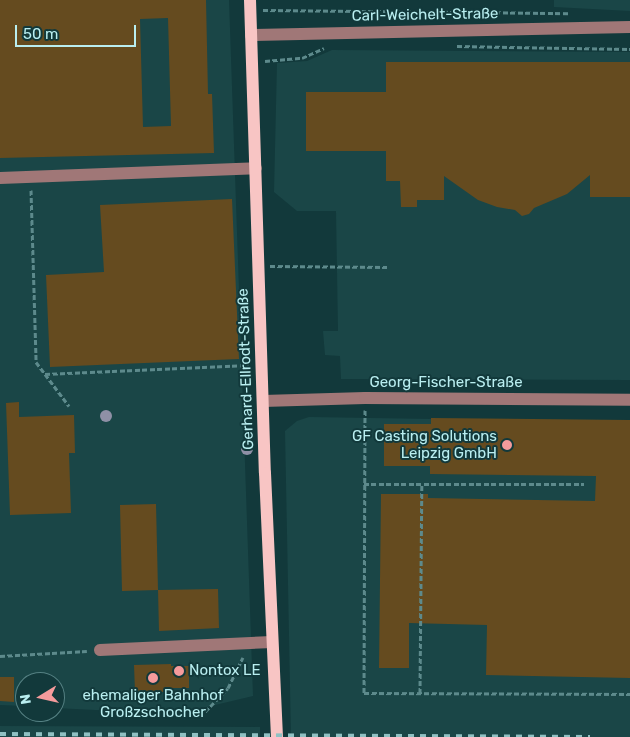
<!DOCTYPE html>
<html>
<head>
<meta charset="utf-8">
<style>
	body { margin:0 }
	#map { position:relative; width:630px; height:737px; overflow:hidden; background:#12393b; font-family:Rubik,sans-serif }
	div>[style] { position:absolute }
	.built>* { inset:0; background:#1a4647 }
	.building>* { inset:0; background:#654b1f }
	.path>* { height:3px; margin-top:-1.5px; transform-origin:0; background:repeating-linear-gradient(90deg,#5d8a8c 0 5px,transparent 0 7.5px) }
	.minor>* { height:12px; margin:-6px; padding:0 6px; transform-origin:6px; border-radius:6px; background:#a07777 }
	.major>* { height:12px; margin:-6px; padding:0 6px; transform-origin:6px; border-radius:6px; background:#f8c5c4 }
	.rail>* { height:4px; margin-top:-2px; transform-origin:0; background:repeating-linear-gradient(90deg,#90c1c3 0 6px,transparent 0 12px) }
	.trees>* { width:12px; height:12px; margin:-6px; border-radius:50%; background:#8f90a6 }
	.dots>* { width:14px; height:14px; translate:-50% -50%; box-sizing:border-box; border:2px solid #12393b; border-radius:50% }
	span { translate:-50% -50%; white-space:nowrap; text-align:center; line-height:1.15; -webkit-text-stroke:4px #12393b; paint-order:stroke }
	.street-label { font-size:15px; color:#b9eef0 }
	.poi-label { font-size:15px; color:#b9eef0 }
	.right { translate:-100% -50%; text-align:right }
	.left { translate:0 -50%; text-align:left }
	.north { position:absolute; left:15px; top:672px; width:50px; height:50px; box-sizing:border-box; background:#12393b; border:1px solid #558183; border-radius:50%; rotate:261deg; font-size:14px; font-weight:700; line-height:20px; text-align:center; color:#b9eef0 }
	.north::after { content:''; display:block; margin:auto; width:18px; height:22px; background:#f59b9c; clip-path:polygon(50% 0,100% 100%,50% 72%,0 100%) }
	.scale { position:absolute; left:15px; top:25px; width:121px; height:22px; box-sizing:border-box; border:2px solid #b9eef0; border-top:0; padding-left:6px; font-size:15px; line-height:18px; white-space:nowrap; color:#b9eef0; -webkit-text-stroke:4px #12393b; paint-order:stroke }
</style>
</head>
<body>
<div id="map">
	<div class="built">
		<div style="clip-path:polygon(0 0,229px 0,253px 696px,177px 714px,55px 708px,55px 682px,25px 682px,25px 706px,0 705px)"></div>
		<div style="clip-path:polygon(554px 0,630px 0,630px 11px,554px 7px)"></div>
		<div style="clip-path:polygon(332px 50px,630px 52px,630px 380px,341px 379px,340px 356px,325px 355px,323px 331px,338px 331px,336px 211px,297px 211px,274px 192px,277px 63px,307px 61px)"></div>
		<div style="clip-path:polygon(309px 417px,630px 422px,630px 737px,291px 737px,285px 431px,297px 421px)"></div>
		<div style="clip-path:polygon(0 726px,260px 727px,260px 737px,0 737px)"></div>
	</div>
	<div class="building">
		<div style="clip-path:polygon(evenodd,0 0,206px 0,208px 94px,212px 94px,214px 153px,0 158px,0 0,168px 18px,171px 126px,143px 127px,140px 19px,168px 18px)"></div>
		<div style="clip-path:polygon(386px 62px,630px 62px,630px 197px,590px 197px,590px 175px,567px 194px,534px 208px,529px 214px,522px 216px,515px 210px,497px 207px,478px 200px,444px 176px,444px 200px,417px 200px,417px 207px,401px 207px,400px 181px,386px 181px,386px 151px,306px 151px,306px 92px,386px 92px)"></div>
		<div style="clip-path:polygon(232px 199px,239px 359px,50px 367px,46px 275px,104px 272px,100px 205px)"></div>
		<div style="clip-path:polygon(19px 402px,19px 417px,74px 415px,75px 453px,69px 453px,71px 513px,10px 515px,6px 403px)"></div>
		<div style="clip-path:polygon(431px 418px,630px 420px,630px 678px,486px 675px,487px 625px,409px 623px,409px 668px,379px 668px,381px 494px,428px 494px,428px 498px,595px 501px,596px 476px,430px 474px,430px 466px,384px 466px,384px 424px,431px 424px)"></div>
		<div style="clip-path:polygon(156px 504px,158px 590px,122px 591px,120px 505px)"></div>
		<div style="clip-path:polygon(218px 589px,219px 628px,159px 631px,158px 590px)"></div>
		<div style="clip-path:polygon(171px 664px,171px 666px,189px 666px,189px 688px,171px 688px,171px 692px,135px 692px,134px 665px)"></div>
		<div style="clip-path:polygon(0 677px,14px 677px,14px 702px,0 701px)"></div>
	</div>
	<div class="path">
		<div style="left:263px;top:10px;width:306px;rotate:0.6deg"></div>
		<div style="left:457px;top:46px;width:173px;rotate:1deg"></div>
		<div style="left:265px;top:61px;width:37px;rotate:-5deg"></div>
		<div style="left:302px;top:58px;width:24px;rotate:-24deg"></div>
		<div style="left:31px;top:190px;width:172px;rotate:88.3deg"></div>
		<div style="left:36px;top:362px;width:55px;rotate:53.1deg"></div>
		<div style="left:270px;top:266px;width:117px;rotate:0.5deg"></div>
		<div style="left:45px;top:374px;width:204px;rotate:-2.5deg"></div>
		<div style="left:365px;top:410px;width:283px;rotate:90.2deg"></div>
		<div style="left:364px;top:693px;width:266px;rotate:0.2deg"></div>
		<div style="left:364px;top:484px;width:220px"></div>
		<div style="left:0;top:656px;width:87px;rotate:-3.3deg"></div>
		<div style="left:420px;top:693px;width:209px;rotate:-89.5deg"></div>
		<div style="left:200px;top:717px;width:40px;rotate:-46deg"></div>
		<div style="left:228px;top:688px;width:34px;rotate:-64deg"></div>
	</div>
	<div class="minor">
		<div style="left:251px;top:35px;width:379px;rotate:-1.2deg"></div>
		<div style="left:0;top:178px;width:256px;rotate:-2.2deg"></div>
		<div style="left:263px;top:401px;width:102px;rotate:-1.7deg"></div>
		<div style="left:365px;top:398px;width:265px;rotate:0.4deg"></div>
		<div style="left:100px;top:650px;width:172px;rotate:-2.7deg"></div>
	</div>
	<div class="major">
		<div style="left:250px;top:0;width:473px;rotate:88.2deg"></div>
		<div style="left:265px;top:473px;width:264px;rotate:87.4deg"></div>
	</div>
	<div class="rail">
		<div style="left:0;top:734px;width:590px;rotate:0.29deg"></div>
	</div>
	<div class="trees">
		<div style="left:106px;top:416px"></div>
		<div style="left:247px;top:449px"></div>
	</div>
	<div class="dots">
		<div style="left:507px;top:445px;background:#f59b9c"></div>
		<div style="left:179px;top:671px;background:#f59b9c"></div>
		<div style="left:153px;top:678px;background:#f59b9c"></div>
	</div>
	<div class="street-label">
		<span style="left:425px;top:15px;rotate:-1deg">Carl-Weichelt-Straße</span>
		<span style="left:246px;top:369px;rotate:-92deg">Gerhard-Ellrodt-Straße</span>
		<span style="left:446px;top:383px">Georg-Fischer-Straße</span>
	</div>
	<div class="poi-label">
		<span class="right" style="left:497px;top:445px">GF Casting Solutions<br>Leipzig GmbH</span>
		<span class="left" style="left:189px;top:671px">Nontox LE</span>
		<span style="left:153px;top:704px">ehemaliger Bahnhof<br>Großzschocher</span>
	</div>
	<div class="north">N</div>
	<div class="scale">50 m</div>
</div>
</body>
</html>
